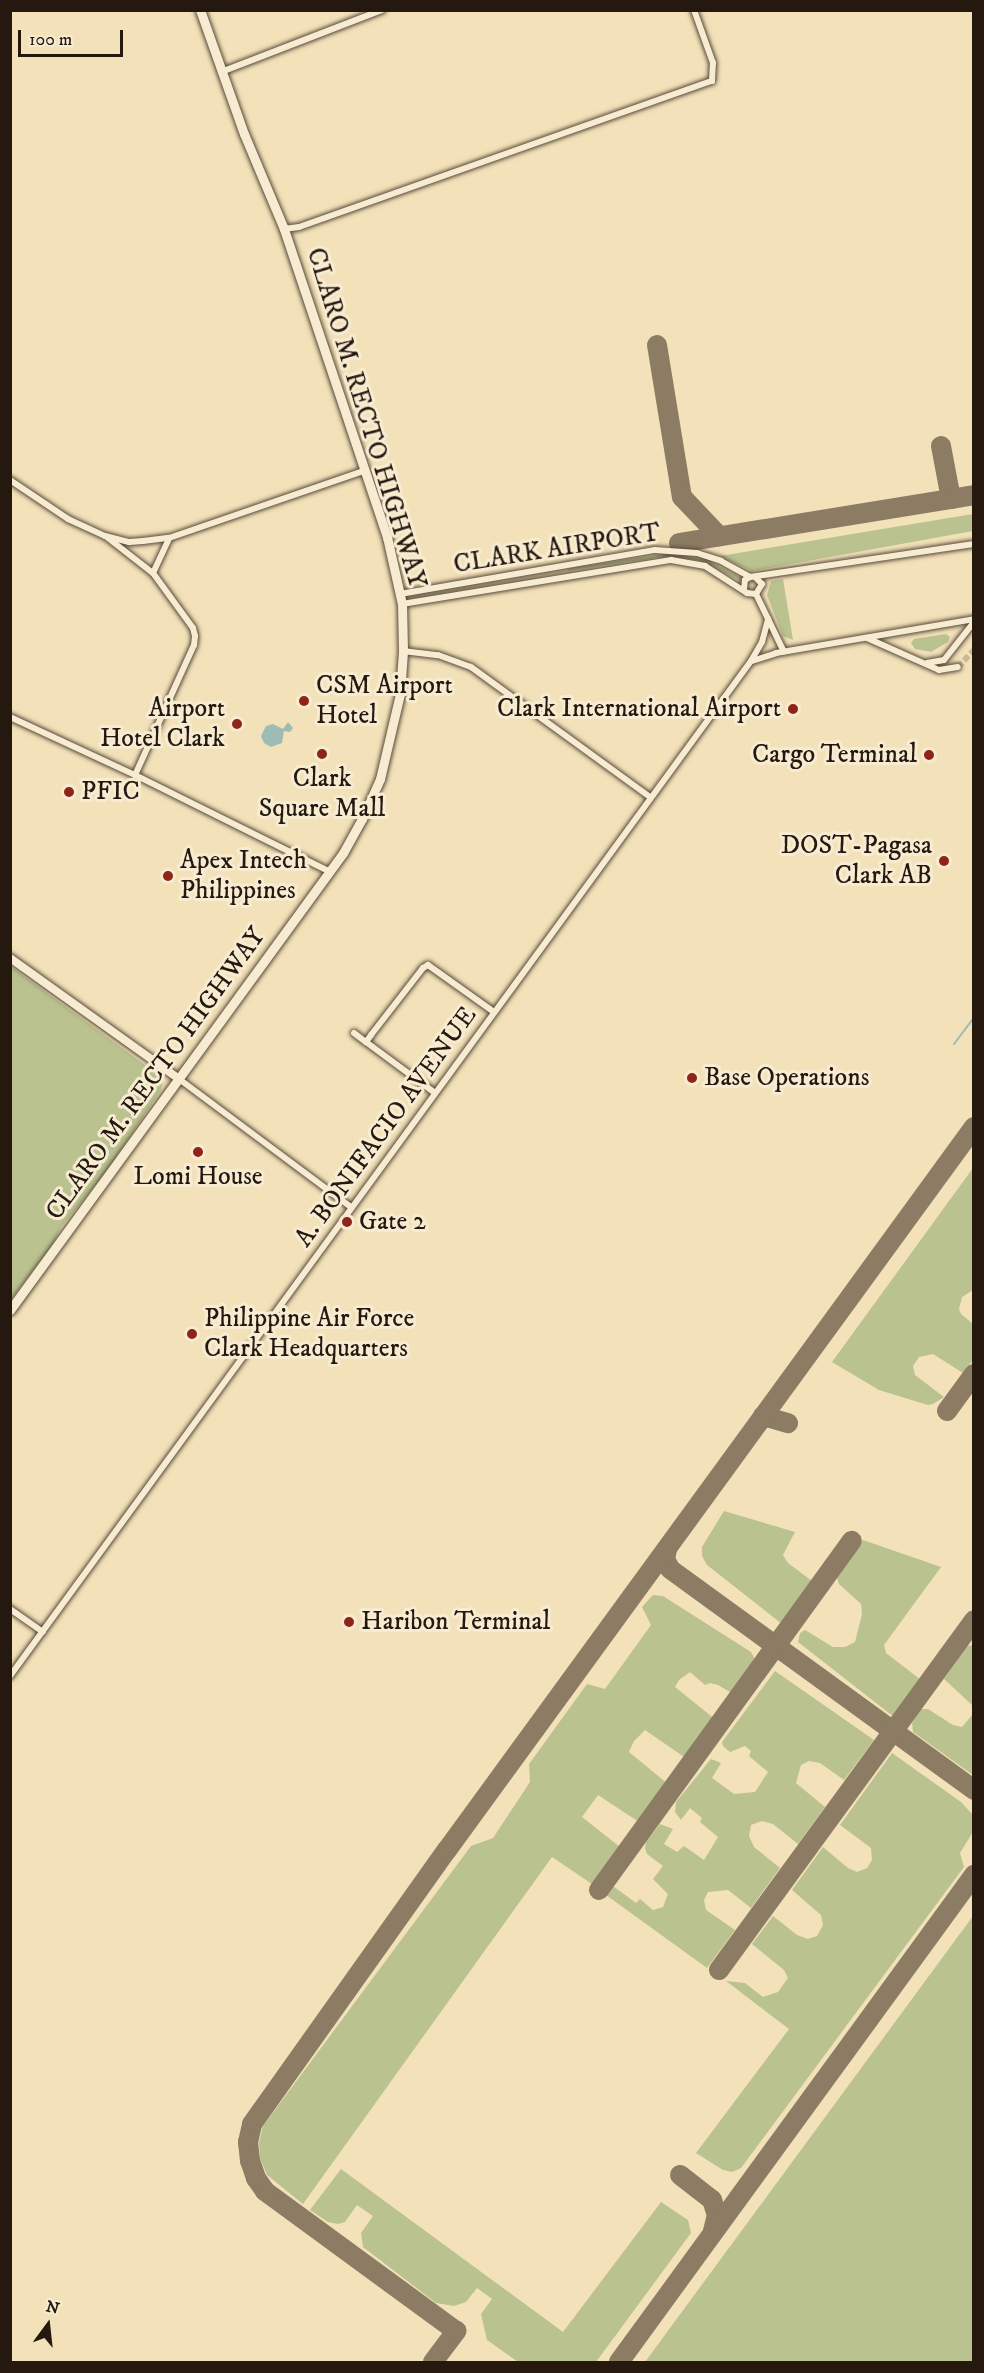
<!DOCTYPE html>
<html>
<head>
<meta charset="utf-8">
<style>
	body { margin:0 }
	#map { position:relative; width:984px; height:2373px; overflow:hidden; background:#f3e1b9; font-family:"IM FELL DW Pica",serif }
	div>[style] { position:absolute }
	.green>* { inset:0; background:#bac390 }
	.water>* { inset:0; background:#9dbcb5 }
	.stream>* { height:2px; margin:-1px; padding:0 1px; transform-origin:1px; border-radius:1px; background:#9dbcb5 }
	.taxiway>* { height:20px; margin:-10px; padding:0 10px; transform-origin:10px; border-radius:10px; background:#8c7c64 }
	.minor-tunnel>* { height:6px; margin-top:-3px; transform-origin:0; background:repeating-linear-gradient(90deg,#cab997 0 6px,transparent 0 9px) }
	.roads { filter:drop-shadow(0 0 2px #584a3a) drop-shadow(0 0 2px #584a3a) }
	.minor>* { height:6px; margin:-3px; padding:0 3px; transform-origin:3px; border-radius:3px; background:#f7ecd2 }
	.tertiary>* { height:8px; margin:-4px; padding:0 4px; transform-origin:4px; border-radius:4px; background:#f7ecd2 }
	.secondary>* { height:9px; margin:-4.5px; padding:0 4.5px; transform-origin:4.5px; border-radius:4.5px; background:#f7ecd2 }
	.dots>* { width:16px; height:16px; translate:-50% -50%; box-sizing:border-box; border:3px solid #f7ecd2; border-radius:50% }
	span { translate:-50% -50%; white-space:nowrap; text-align:center; line-height:1.15; -webkit-text-stroke:6px #f7ecd2; paint-order:stroke }
	.street-label { font-size:26px; color:#24180f }
	.poi-label { font-size:26px; color:#24180f }
	.left { translate:0 -50%; text-align:left }
	.right { translate:-100% -50%; text-align:right }
	.frame { position:absolute; inset:0; border:12px solid #24180f; pointer-events:none }
	.north { position:absolute; left:18px; top:2295px; width:60px; height:60px; -webkit-text-stroke:4px #f7ecd2; paint-order:stroke; rotate:15deg; font-size:16px; font-weight:700; line-height:24px; text-align:center; color:#24180f }
	.north::after { content:''; display:block; margin:auto; width:21px; height:27px; background:#24180f; clip-path:polygon(50% 0,100% 100%,50% 72%,0 100%) }
	.scale { position:absolute; left:18px; top:30px; width:105px; height:27px; box-sizing:border-box; border:3px solid #24180f; border-top:0; padding-left:8px; font-size:18px; line-height:21px; white-space:nowrap; color:#24180f; -webkit-text-stroke:4px #f7ecd2; paint-order:stroke }
</style>
</head>
<body>
<div id="map">
	<div class="green">
		<div style="clip-path:polygon(973px 514px,973px 531px,752px 571px,720px 556px)"></div>
		<div style="clip-path:polygon(670px 553px,706px 559px,742px 578px,742px 582px,702px 561px,669px 556px,567px 571px,570px 568px)"></div>
		<div style="clip-path:polygon(783px 579px,793px 640px,783px 636px,767px 595px,771px 581px)"></div>
		<div style="clip-path:polygon(946px 634px,950px 637px,948px 642px,931px 652px,915px 649px,911px 643px,914px 639px)"></div>
		<div style="clip-path:polygon(10px 966px,160px 1076px,163px 1082px,161px 1090px,106px 1172px,61px 1227px,52px 1246px,11px 1299px)"></div>
		<div style="clip-path:polygon(973px 1168px,973px 1290px,962px 1297px,959px 1309px,961px 1314px,973px 1324px,973px 1360px,963px 1373px,933px 1354px,919px 1357px,913px 1366px,915px 1375px,944px 1397px,933px 1404px,928px 1405px,879px 1390px,832px 1362px)"></div>
		<div style="clip-path:polygon(724px 1511px,795px 1532px,783px 1555px,788px 1563px,812px 1581px,782px 1624px,707px 1565px,702px 1556px,702px 1547px)"></div>
		<div style="clip-path:polygon(863px 1540px,941px 1567px,884px 1645px,886px 1653px,921px 1680px,894px 1717px,798px 1642px,800px 1633px,805px 1630px,833px 1647px,845px 1647px,855px 1642px,862px 1614px,861px 1604px,839px 1584px,837px 1578px)"></div>
		<div style="clip-path:polygon(653px 1595px,663px 1596px,751px 1652px,758px 1665px,735px 1695px,718px 1685px,710px 1683px,705px 1685px,690px 1672px,679px 1680px,675px 1687px,716px 1720px,687px 1759px,645px 1730px,634px 1741px,629px 1752px,668px 1784px,639px 1822px,598px 1795px,582px 1817px,620px 1847px,592px 1884px,552px 1857px,303px 2204px,267px 2175px,260px 2158px,259px 2143px,263px 2126px,471px 1846px,493px 1838px,530px 1782px,529px 1764px,587px 1684px,605px 1689px,651px 1625px,642px 1607px)"></div>
		<div style="clip-path:polygon(973px 1645px,974px 1645px,973px 1706px,944px 1679px,967px 1646px)"></div>
		<div style="clip-path:polygon(775px 1671px,874px 1740px,844px 1780px,820px 1763px,809px 1761px,801px 1765px,796px 1783px,825px 1807px,798px 1844px,773px 1824px,762px 1821px,751px 1825px,749px 1836px,754px 1847px,780px 1868px,751px 1908px,728px 1890px,708px 1892px,704px 1900px,706px 1910px,735px 1930px,707px 1968px,606px 1895px,613px 1886px,636px 1903px,640px 1899px,653px 1910px,663px 1907px,668px 1894px,653px 1879px,663px 1866px,647px 1854px,645px 1848px,646px 1842px,660px 1824px,673px 1829px,664px 1844px,677px 1852px,684px 1846px,704px 1860px,718px 1837px,700px 1822px,702px 1818px,690px 1808px,681px 1820px,675px 1812px,676px 1802px,711px 1759px,721px 1763px,712px 1778px,734px 1794px,755px 1792px,768px 1772px,749px 1756px,751px 1751px,745px 1746px,730px 1752px,723px 1746px,722px 1742px)"></div>
		<div style="clip-path:polygon(920px 1709px,928px 1709px,953px 1725px,962px 1727px,973px 1714px,973px 1775px,913px 1732px,912px 1723px)"></div>
		<div style="clip-path:polygon(892px 1753px,961px 1802px,973px 1815px,973px 1832px,960px 1853px,964px 1867px,741px 2168px,732px 2172px,723px 2170px,696px 2153px,789px 2029px,726px 1981px,745px 1983px,763px 1997px,778px 1992px,788px 1978px,784px 1970px,752px 1944px,773px 1916px,797px 1935px,808px 1939px,817px 1936px,823px 1925px,821px 1915px,792px 1890px,823px 1847px,848px 1868px,857px 1872px,867px 1868px,872px 1860px,871px 1848px,840px 1825px)"></div>
		<div style="clip-path:polygon(973px 1916px,973px 2360px,971px 2362px,645px 2362px)"></div>
		<div style="clip-path:polygon(341px 2169px,563px 2332px,661px 2202px,688px 2220px,691px 2233px,596px 2362px,518px 2362px,487px 2340px,481px 2314px,492px 2299px,477px 2288px,466px 2302px,454px 2306px,436px 2303px,363px 2247px,361px 2233px,373px 2216px,357px 2205px,345px 2222px,338px 2224px,328px 2222px,310px 2210px)"></div>
	</div>
	<div class="water">
		<div style="clip-path:polygon(288px 722px,293px 728px,290px 732px,284px 731px,282px 743px,271px 747px,264px 743px,261px 736px,266px 726px,273px 724px,283px 729px)"></div>
	</div>
	<div class="stream">
		<div style="left:954px;top:1044px;width:34px;rotate:-53deg"></div>
	</div>
	<div class="taxiway">
		<div style="left:657px;top:345px;width:154px;rotate:80.7deg"></div>
		<div style="left:682px;top:497px;width:54px;rotate:46.5deg"></div>
		<div style="left:941px;top:446px;width:54px;rotate:79.3deg"></div>
		<div style="left:679px;top:543px;width:299px;rotate:-9.2deg"></div>
		<div style="left:947px;top:1411px;width:46px;rotate:-53.9deg"></div>
		<div style="left:763px;top:1416px;width:26px;rotate:16deg"></div>
		<div style="left:667px;top:1549px;width:10px;rotate:101deg"></div>
		<div style="left:665px;top:1559px;width:11px;rotate:63deg"></div>
		<div style="left:670px;top:1569px;width:376px;rotate:36deg"></div>
		<div style="left:599px;top:1890px;width:431px;rotate:-54.1deg"></div>
		<div style="left:719px;top:1970px;width:433px;rotate:-53.9deg"></div>
		<div style="left:680px;top:2175px;width:41px;rotate:38deg"></div>
		<div style="left:712px;top:2200px;width:16px;rotate:72deg"></div>
		<div style="left:717px;top:2215px;width:16px;rotate:104deg"></div>
		<div style="left:433px;top:2362px;width:39px;rotate:-53deg"></div>
		<div style="left:456px;top:2331px;width:237px;rotate:-143.8deg"></div>
		<div style="left:265px;top:2191px;width:16px;rotate:-125deg"></div>
		<div style="left:256px;top:2178px;width:18px;rotate:-109deg"></div>
		<div style="left:250px;top:2161px;width:19px;rotate:-96deg"></div>
		<div style="left:248px;top:2142px;width:18px;rotate:-77deg"></div>
		<div style="left:252px;top:2124px;width:336px;rotate:-54.6deg"></div>
		<div style="left:447px;top:1850px;width:895px;rotate:-53.91deg"></div>
		<div style="left:619px;top:2362px;width:603px;rotate:-53.91deg"></div>
	</div>
	<div class="minor-tunnel">
		<div style="left:958px;top:667px;width:23px;rotate:-47deg"></div>
	</div>
	<div class="roads">
		<div class="minor">
			<div style="left:221px;top:72px;width:173px;rotate:-21.1deg"></div>
			<div style="left:284px;top:229px;width:15px;rotate:-8deg"></div>
			<div style="left:299px;top:227px;width:438px;rotate:-19.5deg"></div>
			<div style="left:712px;top:81px;width:18px;rotate:-87deg"></div>
			<div style="left:713px;top:63px;width:56px;rotate:-109.7deg"></div>
			<div style="left:10px;top:480px;width:70px;rotate:33.9deg"></div>
			<div style="left:68px;top:519px;width:41px;rotate:24.7deg"></div>
			<div style="left:105px;top:536px;width:25px;rotate:14deg"></div>
			<div style="left:129px;top:542px;width:14px;rotate:-4deg"></div>
			<div style="left:143px;top:541px;width:26px;rotate:-7deg"></div>
			<div style="left:169px;top:538px;width:206px;rotate:-19deg"></div>
			<div style="left:108px;top:538px;width:57px;rotate:37.9deg"></div>
			<div style="left:153px;top:573px;width:68px;rotate:54deg"></div>
			<div style="left:193px;top:628px;width:8px;rotate:76deg"></div>
			<div style="left:195px;top:636px;width:9px;rotate:96deg"></div>
			<div style="left:194px;top:645px;width:143px;rotate:114.4deg"></div>
			<div style="left:153px;top:573px;width:38px;rotate:-65deg"></div>
			<div style="left:755px;top:577px;width:10px;rotate:45deg"></div>
			<div style="left:762px;top:584px;width:12px;rotate:121deg"></div>
			<div style="left:744px;top:589px;width:9px;rotate:-84deg"></div>
			<div style="left:745px;top:580px;width:6px;rotate:-31deg"></div>
			<div style="left:750px;top:577px;width:226px;rotate:-8.4deg"></div>
			<div style="left:400px;top:594px;width:259px;rotate:-9.8deg"></div>
			<div style="left:655px;top:550px;width:42px;rotate:4.1deg"></div>
			<div style="left:697px;top:553px;width:25px;rotate:18deg"></div>
			<div style="left:721px;top:561px;width:33px;rotate:29deg"></div>
			<div style="left:756px;top:594px;width:64px;rotate:64.2deg"></div>
			<div style="left:402px;top:604px;width:273px;rotate:-9.3deg"></div>
			<div style="left:671px;top:560px;width:35px;rotate:10deg"></div>
			<div style="left:705px;top:566px;width:50px;rotate:32.7deg"></div>
			<div style="left:747px;top:593px;width:9px;rotate:6deg"></div>
			<div style="left:867px;top:638px;width:79px;rotate:24deg"></div>
			<div style="left:939px;top:670px;width:19px;rotate:-9deg"></div>
			<div style="left:403px;top:651px;width:35px;rotate:7deg"></div>
			<div style="left:438px;top:655px;width:35px;rotate:20deg"></div>
			<div style="left:471px;top:667px;width:221px;rotate:36deg"></div>
			<div style="left:752px;top:661px;width:25px;rotate:-18deg"></div>
			<div style="left:776px;top:653px;width:201px;rotate:-9.7deg"></div>
			<div style="left:927px;top:663px;width:17px;rotate:-10deg"></div>
			<div style="left:944px;top:660px;width:48px;rotate:-51.7deg"></div>
			<div style="left:10px;top:717px;width:138px;rotate:24.9deg"></div>
			<div style="left:135px;top:775px;width:218px;rotate:26.4deg"></div>
			<div style="left:354px;top:1033px;width:15px;rotate:37deg"></div>
			<div style="left:179px;top:1079px;width:214px;rotate:36.7deg"></div>
			<div style="left:435px;top:1093px;width:86px;rotate:-143.5deg"></div>
			<div style="left:366px;top:1042px;width:9px;rotate:-54deg"></div>
			<div style="left:371px;top:1035px;width:85px;rotate:-52.2deg"></div>
			<div style="left:423px;top:968px;width:6px;rotate:-31deg"></div>
			<div style="left:428px;top:965px;width:81px;rotate:35.5deg"></div>
			<div style="left:10px;top:1609px;width:40px;rotate:34.9deg"></div>
			<div style="left:10px;top:1676px;width:1257px;rotate:-53.87deg"></div>
			<div style="left:751px;top:661px;width:22px;rotate:-60deg"></div>
			<div style="left:762px;top:642px;width:24px;rotate:-75deg"></div>
		</div>
		<div class="tertiary">
			<div style="left:10px;top:958px;width:208px;rotate:35.6deg"></div>
		</div>
		<div class="secondary">
			<div style="left:10px;top:1310px;width:565px;rotate:-53.92deg"></div>
			<div style="left:343px;top:853px;width:39px;rotate:-61deg"></div>
			<div style="left:362px;top:819px;width:44px;rotate:-65.8deg"></div>
			<div style="left:380px;top:779px;width:87px;rotate:-76.8deg"></div>
			<div style="left:400px;top:694px;width:43px;rotate:-86deg"></div>
			<div style="left:403px;top:651px;width:47px;rotate:-91.2deg"></div>
			<div style="left:402px;top:604px;width:69px;rotate:-102.6deg"></div>
			<div style="left:387px;top:537px;width:325px;rotate:-108.5deg"></div>
			<div style="left:284px;top:229px;width:103px;rotate:-112.8deg"></div>
			<div style="left:244px;top:134px;width:132px;rotate:-109.5deg"></div>
		</div>
	</div>
	<div class="dots">
		<div style="left:304px;top:701px;background:#8f2418"></div>
		<div style="left:793px;top:709px;background:#8f2418"></div>
		<div style="left:237px;top:724px;background:#8f2418"></div>
		<div style="left:322px;top:754px;background:#8f2418"></div>
		<div style="left:929px;top:755px;background:#8f2418"></div>
		<div style="left:69px;top:792px;background:#8f2418"></div>
		<div style="left:944px;top:861px;background:#8f2418"></div>
		<div style="left:168px;top:876px;background:#8f2418"></div>
		<div style="left:692px;top:1078px;background:#8f2418"></div>
		<div style="left:198px;top:1152px;background:#8f2418"></div>
		<div style="left:347px;top:1222px;background:#8f2418"></div>
		<div style="left:192px;top:1334px;background:#8f2418"></div>
		<div style="left:349px;top:1622px;background:#8f2418"></div>
	</div>
	<div class="street-label">
		<span style="left:366px;top:418px;rotate:73deg">CLARO M. RECTO HIGHWAY</span>
		<span style="left:557px;top:549px;rotate:-9deg">CLARK AIRPORT</span>
		<span style="left:156px;top:1074px;rotate:-54deg">CLARO M. RECTO HIGHWAY</span>
		<span style="left:386px;top:1127px;rotate:-54deg">A. BONIFACIO AVENUE</span>
	</div>
	<div class="poi-label">
		<span class="left" style="left:316px;top:701px">CSM Airport<br>Hotel</span>
		<span class="right" style="left:225px;top:724px">Airport<br>Hotel Clark</span>
		<span class="right" style="left:781px;top:709px">Clark International Airport</span>
		<span class="right" style="left:917px;top:755px">Cargo Terminal</span>
		<span style="left:322px;top:794px">Clark<br>Square Mall</span>
		<span class="left" style="left:81px;top:792px">PFIC</span>
		<span class="right" style="left:932px;top:861px">DOST-Pagasa<br>Clark AB</span>
		<span class="left" style="left:180px;top:876px">Apex Intech<br>Philippines</span>
		<span class="left" style="left:704px;top:1078px">Base Operations</span>
		<span style="left:198px;top:1177px">Lomi House</span>
		<span class="left" style="left:359px;top:1222px">Gate 2</span>
		<span class="left" style="left:204px;top:1334px">Philippine Air Force<br>Clark Headquarters</span>
		<span class="left" style="left:361px;top:1622px">Haribon Terminal</span>
	</div>
	<div class="frame"></div>
	<div class="north">N</div>
	<div class="scale">100 m</div>
</div>
</body>
</html>
